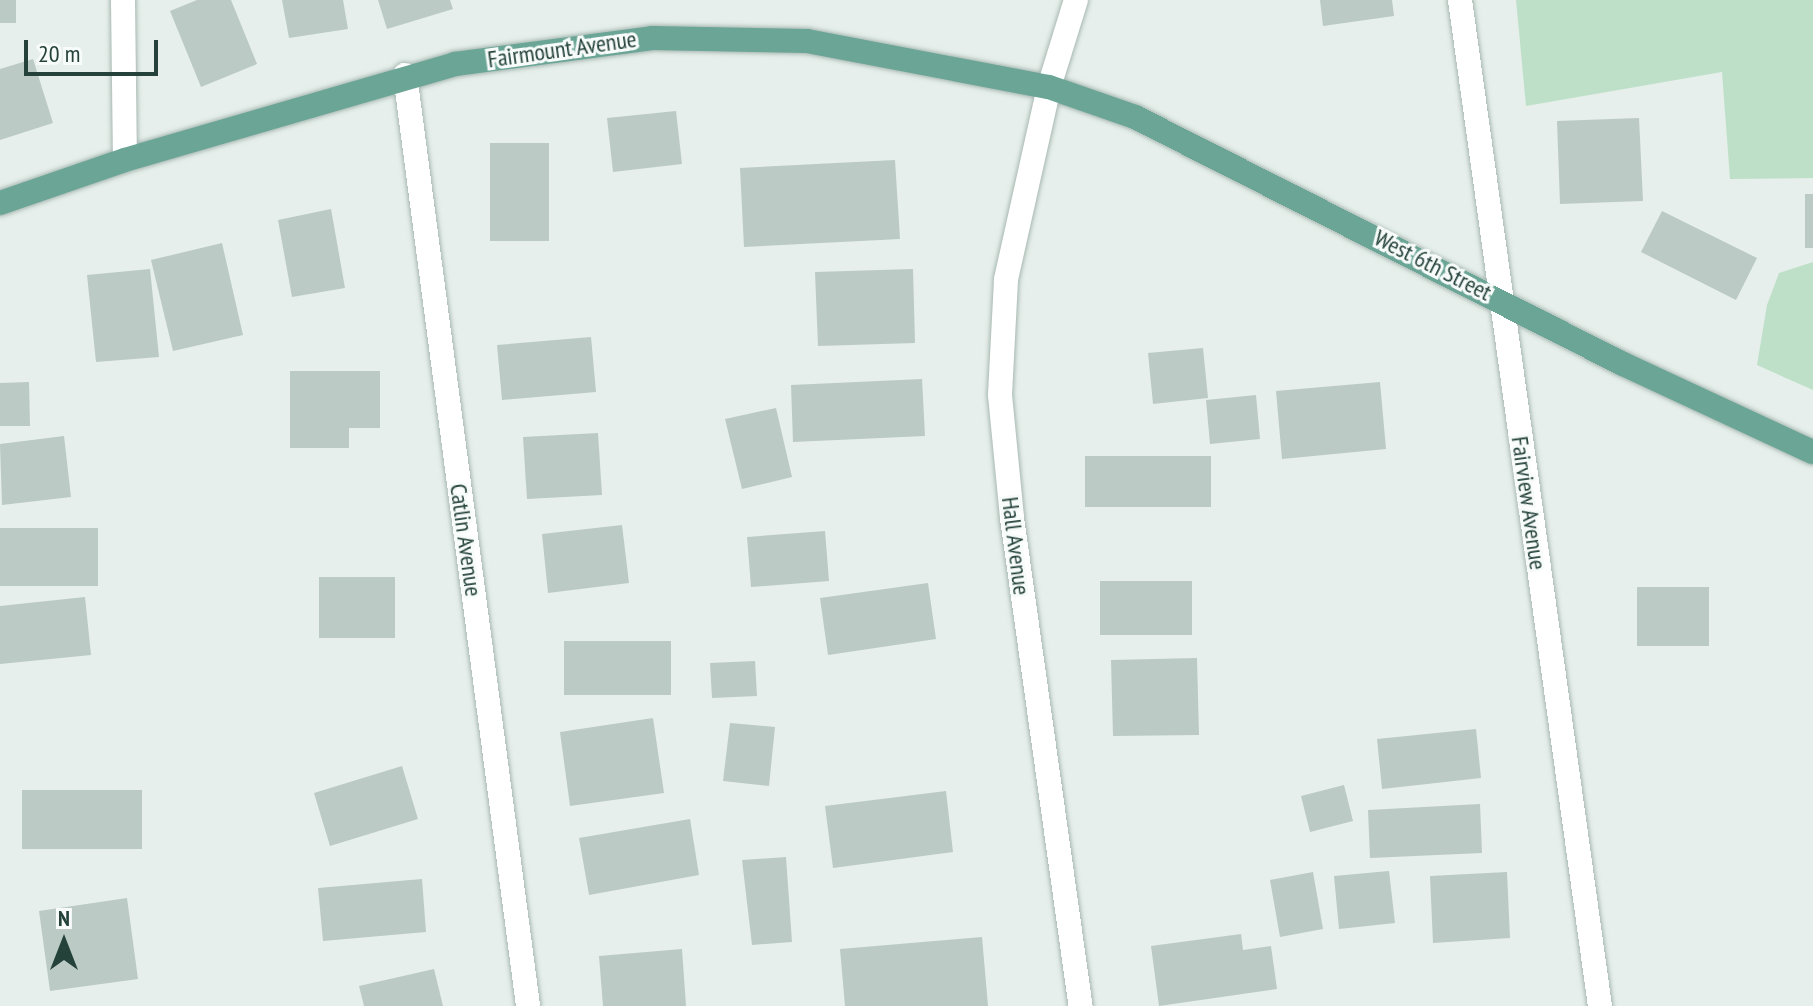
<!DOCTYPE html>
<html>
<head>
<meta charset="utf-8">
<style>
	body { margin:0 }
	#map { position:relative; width:1813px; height:1006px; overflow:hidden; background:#e6efeb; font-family:"PT Sans Narrow",sans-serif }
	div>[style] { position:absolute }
	.green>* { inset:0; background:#bfe0c8 }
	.building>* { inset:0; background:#bbcac4 }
	.roads { filter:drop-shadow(0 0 2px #a8b8b2) drop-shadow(0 0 2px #a8b8b2) }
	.street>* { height:24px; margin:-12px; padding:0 12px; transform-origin:12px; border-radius:12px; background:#fff }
	.secondary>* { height:24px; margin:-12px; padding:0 12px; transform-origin:12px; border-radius:12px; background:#fff }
	.primary>* { height:24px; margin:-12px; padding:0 12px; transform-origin:12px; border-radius:12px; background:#6aa596 }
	span { translate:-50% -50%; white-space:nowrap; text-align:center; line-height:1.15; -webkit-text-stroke:6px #f7fbf9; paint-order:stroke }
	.street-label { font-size:24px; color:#24423a }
	.north { position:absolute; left:24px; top:902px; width:80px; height:80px; -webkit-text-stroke:6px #f7fbf9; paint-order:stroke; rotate:0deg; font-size:22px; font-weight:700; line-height:32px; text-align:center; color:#24423a }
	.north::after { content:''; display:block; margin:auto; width:28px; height:36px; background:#24423a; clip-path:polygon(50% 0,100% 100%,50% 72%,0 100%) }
	.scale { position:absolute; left:24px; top:40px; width:134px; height:36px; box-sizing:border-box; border:4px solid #24423a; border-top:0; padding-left:10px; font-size:24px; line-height:28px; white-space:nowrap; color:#24423a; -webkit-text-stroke:6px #f7fbf9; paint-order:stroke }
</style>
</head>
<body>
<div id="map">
	<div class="green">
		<div style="clip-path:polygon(1516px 0,1813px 0,1813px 178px,1730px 179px,1722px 72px,1526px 106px)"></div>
		<div style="clip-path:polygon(1813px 262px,1813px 390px,1757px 365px,1767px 305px,1779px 273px)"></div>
	</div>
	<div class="building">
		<div style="clip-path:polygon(0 0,16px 0,16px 23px,0 23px)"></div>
		<div style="clip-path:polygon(197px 0,231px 0,257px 64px,201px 87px,170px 11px)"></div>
		<div style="clip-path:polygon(282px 0,343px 0,348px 29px,289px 38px)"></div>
		<div style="clip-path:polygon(378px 0,450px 0,453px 9px,387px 29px)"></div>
		<div style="clip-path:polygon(1320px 0,1392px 0,1394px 16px,1323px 26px)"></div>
		<div style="clip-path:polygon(33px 59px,53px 123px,0 140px,0 69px)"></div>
		<div style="clip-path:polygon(676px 111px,682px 164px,613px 172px,607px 118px)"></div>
		<div style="clip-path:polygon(1639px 118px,1643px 201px,1560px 204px,1557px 121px)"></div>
		<div style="clip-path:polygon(490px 143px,549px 143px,549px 241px,490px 241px)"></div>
		<div style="clip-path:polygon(895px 160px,900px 239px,744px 247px,740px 168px)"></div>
		<div style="clip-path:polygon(1805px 194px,1813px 194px,1813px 248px,1805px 248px)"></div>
		<div style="clip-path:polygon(331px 209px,345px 288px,292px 297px,278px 220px)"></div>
		<div style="clip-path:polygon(1662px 211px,1757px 258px,1736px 300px,1641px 252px)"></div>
		<div style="clip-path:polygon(222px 243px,243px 335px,173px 351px,151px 260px)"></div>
		<div style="clip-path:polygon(150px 269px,159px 357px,96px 362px,87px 275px)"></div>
		<div style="clip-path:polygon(913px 269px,915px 343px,818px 346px,815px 272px)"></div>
		<div style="clip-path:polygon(591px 337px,596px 392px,502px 400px,497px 345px)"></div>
		<div style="clip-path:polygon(1203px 348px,1208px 398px,1153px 404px,1148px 353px)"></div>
		<div style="clip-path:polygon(290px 371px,380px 371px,380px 428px,349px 428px,349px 448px,290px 448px)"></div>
		<div style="clip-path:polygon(922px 379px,925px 436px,793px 442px,791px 385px)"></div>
		<div style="clip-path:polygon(29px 382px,30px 426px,0 426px,0 383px)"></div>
		<div style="clip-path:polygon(1380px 382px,1386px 449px,1282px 459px,1276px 391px)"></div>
		<div style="clip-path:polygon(1256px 395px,1260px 439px,1210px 444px,1206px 400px)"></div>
		<div style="clip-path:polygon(776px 408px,792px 477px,742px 489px,725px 419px)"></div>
		<div style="clip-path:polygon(598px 433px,602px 495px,527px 499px,523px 437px)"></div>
		<div style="clip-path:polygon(64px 436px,71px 497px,2px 505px,0 444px)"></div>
		<div style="clip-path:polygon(1085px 456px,1211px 456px,1211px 507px,1085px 507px)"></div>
		<div style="clip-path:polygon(622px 525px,629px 583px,548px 593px,542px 534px)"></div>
		<div style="clip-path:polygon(0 528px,98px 528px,98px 586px,0 586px)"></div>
		<div style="clip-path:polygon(825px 531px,829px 581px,751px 587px,747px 537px)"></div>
		<div style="clip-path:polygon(319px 577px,395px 577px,395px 638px,319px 638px)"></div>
		<div style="clip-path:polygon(1100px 581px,1192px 581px,1192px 635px,1100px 635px)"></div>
		<div style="clip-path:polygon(928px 583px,936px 639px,828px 655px,820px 598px)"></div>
		<div style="clip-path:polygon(1637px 587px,1709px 587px,1709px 646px,1637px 646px)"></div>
		<div style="clip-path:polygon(85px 597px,91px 655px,0 664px,0 606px)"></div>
		<div style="clip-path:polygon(564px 641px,671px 641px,671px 695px,564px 695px)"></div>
		<div style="clip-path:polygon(1197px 658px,1199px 735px,1113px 736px,1111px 660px)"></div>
		<div style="clip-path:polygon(755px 661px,757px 696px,712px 698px,710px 663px)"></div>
		<div style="clip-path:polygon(653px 718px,664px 793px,570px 806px,560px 732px)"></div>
		<div style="clip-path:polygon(730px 723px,775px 727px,769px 786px,723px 781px)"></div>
		<div style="clip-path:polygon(1476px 729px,1481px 778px,1382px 789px,1377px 739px)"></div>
		<div style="clip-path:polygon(402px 766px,418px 819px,330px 846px,314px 793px)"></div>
		<div style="clip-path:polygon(1344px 785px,1353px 821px,1310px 832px,1301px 796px)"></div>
		<div style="clip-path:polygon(22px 790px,142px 790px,142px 849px,22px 849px)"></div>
		<div style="clip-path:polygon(946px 791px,953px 852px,833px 868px,825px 806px)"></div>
		<div style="clip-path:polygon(1480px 804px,1482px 853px,1370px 858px,1368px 810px)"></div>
		<div style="clip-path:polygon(690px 819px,699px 875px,589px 895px,579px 838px)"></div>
		<div style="clip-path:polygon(786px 857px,792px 942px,752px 945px,742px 860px)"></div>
		<div style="clip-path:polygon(1389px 871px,1395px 923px,1339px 929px,1334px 876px)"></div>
		<div style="clip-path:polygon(1313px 872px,1323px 929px,1280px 937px,1270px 880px)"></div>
		<div style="clip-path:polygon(1507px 872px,1510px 938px,1433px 943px,1430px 876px)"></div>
		<div style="clip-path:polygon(422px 879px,426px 932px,323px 941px,318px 888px)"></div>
		<div style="clip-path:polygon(127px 898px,138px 979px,50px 991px,39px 911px)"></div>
		<div style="clip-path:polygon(1241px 934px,1243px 950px,1271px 946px,1277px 989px,1159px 1006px,1151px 946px)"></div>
		<div style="clip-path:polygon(982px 937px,988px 1006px,845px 1006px,840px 949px)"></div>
		<div style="clip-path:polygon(682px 949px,686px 1006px,603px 1006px,599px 956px)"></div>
		<div style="clip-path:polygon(434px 969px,443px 1006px,364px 1006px,359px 986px)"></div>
	</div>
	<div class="roads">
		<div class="street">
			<div style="left:123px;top:0;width:160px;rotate:89.3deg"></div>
			<div style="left:1460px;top:0;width:1016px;rotate:82.08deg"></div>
			<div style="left:405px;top:75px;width:939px;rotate:82.47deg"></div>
			<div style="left:1049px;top:87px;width:198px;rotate:102.6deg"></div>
			<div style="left:1006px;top:280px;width:115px;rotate:93deg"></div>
			<div style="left:1000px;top:395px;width:124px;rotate:84.4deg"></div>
			<div style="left:1012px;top:518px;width:493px;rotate:82deg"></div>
		</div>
		<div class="secondary">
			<div style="left:1049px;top:87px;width:91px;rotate:-72.8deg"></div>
		</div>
		<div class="primary">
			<div style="left:0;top:203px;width:132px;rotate:-19deg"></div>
			<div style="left:125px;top:160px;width:344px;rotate:-16.2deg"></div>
			<div style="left:455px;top:64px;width:199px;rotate:-7.5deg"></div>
			<div style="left:652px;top:38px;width:155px;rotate:1.1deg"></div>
			<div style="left:807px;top:41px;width:246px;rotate:10.8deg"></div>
			<div style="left:1049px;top:87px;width:91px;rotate:19.2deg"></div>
			<div style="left:1135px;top:117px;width:547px;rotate:26.85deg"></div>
			<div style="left:1623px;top:364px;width:209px;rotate:24.9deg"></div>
		</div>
	</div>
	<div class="street-label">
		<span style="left:562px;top:49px;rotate:-8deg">Fairmount Avenue</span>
		<span style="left:1433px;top:265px;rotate:27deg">West 6th Street</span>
		<span style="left:1529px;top:503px;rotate:82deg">Fairview Avenue</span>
		<span style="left:466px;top:540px;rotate:82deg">Catlin Avenue</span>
		<span style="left:1016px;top:546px;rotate:83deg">Hall Avenue</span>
	</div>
	<div class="north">N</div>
	<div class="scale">20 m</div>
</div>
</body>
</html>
